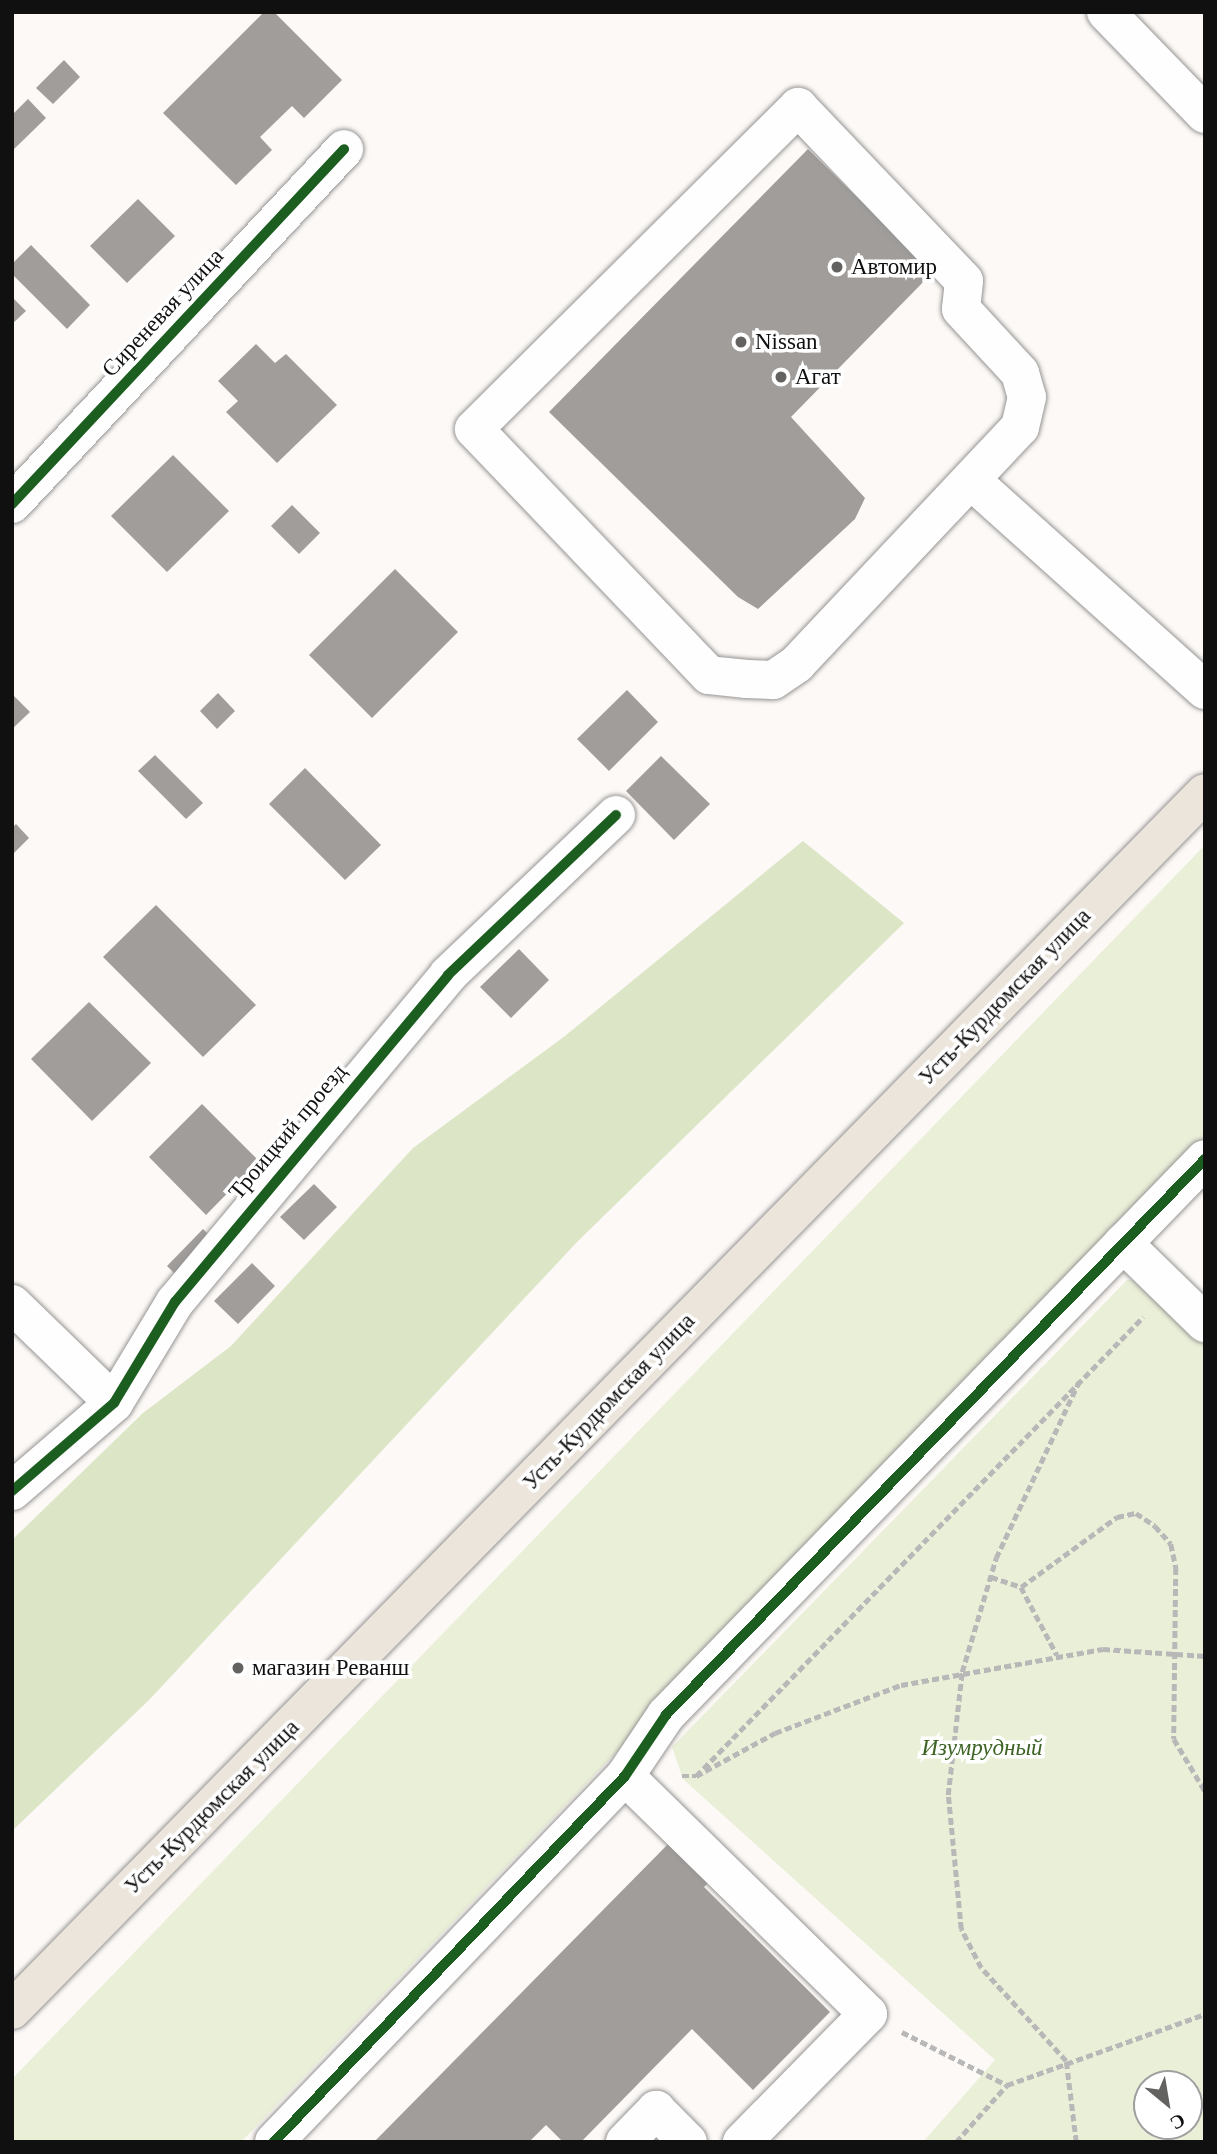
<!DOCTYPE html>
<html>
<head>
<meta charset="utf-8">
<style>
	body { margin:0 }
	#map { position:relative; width:1217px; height:2154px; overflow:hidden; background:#fcf9f6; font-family:Georgia,serif }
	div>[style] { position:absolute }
	.green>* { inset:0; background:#eaefd8 }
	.forest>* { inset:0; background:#dce6c6 }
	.building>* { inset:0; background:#a09d9b }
	.path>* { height:4.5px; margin-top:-2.25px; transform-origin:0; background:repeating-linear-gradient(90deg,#b9b8b8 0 7px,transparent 0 10.5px) }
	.roads { filter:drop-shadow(0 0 2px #969594) drop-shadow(0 0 2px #969594) }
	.minor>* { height:38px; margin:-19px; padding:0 19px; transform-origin:19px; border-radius:19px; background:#fffefe }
	.major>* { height:38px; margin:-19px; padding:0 19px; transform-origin:19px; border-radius:19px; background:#ebe5dc }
	.cycleway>* { height:10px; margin:-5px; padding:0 5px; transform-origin:5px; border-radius:5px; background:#1b5e20 }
	.dots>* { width:19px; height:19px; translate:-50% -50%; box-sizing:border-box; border:4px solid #fff; border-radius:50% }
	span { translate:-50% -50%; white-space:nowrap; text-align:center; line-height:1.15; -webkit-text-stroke:7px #fff; paint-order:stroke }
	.poi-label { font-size:23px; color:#101010 }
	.left { translate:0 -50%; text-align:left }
	.street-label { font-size:23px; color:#101010 }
	.park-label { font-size:23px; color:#3d6424; font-style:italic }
	.frame { position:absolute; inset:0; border:14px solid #101010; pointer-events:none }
	.north { position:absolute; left:1133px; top:2070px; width:70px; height:70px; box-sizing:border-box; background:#fff; border:2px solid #9f9f9f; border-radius:50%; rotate:150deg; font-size:19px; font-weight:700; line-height:28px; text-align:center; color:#101010 }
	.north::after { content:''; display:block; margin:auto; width:24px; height:32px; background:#636260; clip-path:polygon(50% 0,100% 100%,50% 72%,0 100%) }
</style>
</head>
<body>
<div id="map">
	<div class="green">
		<div style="clip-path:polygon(1205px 845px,1205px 1141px,241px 2142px,12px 2142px,12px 2079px)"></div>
		<div style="clip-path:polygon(evenodd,1127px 1280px,1145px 1280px,1205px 1333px,1205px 2142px,923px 2142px,995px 2060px,683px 1779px,672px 1747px,1127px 1280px,1147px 2084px,1189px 2084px,1189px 2126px,1147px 2126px,1147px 2084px)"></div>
	</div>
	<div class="forest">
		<div style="clip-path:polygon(803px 841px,904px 923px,577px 1242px,149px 1700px,12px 1831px,12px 1540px,143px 1413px,231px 1346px,413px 1148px,565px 1036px)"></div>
	</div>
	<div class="building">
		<div style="clip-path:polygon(264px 12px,274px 12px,342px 80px,304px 118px,292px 106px,260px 137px,272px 150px,236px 185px,163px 113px)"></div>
		<div style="clip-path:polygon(64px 60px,80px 77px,53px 104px,36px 88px)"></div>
		<div style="clip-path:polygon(28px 99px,46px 118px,12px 151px,12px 115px)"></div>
		<div style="clip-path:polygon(808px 149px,933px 272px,791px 417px,865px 498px,855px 519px,758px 609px,738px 597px,549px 412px)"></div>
		<div style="clip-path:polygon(138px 199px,175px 236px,127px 283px,90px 246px)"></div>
		<div style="clip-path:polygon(31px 245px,90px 305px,67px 329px,12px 274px,12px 264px)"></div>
		<div style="clip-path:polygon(12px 297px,26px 311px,12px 324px)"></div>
		<div style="clip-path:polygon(256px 344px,275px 363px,286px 354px,337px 405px,277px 463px,226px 412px,238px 401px,218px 381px)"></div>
		<div style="clip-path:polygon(173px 455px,229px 511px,167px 572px,111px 516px)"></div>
		<div style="clip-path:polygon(292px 505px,320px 533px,299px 554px,271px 526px)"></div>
		<div style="clip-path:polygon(395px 569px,458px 632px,372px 718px,309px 655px)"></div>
		<div style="clip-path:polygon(627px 690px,658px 722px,609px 771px,577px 739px)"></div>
		<div style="clip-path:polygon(218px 693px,235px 711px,217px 729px,200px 711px)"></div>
		<div style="clip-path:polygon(12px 694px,30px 712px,12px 729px)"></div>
		<div style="clip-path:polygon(155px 755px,203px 803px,186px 819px,138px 771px)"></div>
		<div style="clip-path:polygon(661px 756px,710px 804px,674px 840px,626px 791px)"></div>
		<div style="clip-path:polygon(305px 768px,381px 845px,345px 880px,269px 804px)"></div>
		<div style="clip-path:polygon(16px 824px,29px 838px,12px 855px,12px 828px)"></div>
		<div style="clip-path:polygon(156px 905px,256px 1005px,203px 1057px,103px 957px)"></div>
		<div style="clip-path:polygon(519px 949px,549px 980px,511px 1018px,480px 987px)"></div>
		<div style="clip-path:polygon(89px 1002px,151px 1063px,92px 1121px,31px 1059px)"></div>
		<div style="clip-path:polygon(202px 1104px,259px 1161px,206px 1215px,149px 1157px)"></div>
		<div style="clip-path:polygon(314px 1184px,337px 1207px,304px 1240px,280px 1217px)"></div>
		<div style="clip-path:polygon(203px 1229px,214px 1240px,178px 1277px,167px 1266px)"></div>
		<div style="clip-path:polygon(252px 1263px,275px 1286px,238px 1324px,214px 1301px)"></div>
		<div style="clip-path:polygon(676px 1836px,716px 1875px,704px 1887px,830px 2012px,753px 2090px,692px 2029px,581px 2142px,563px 2142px,546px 2125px,529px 2142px,374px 2142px)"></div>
	</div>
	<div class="path">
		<div style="left:991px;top:1577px;width:32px;rotate:18deg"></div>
		<div style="left:1021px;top:1587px;width:119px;rotate:-36.1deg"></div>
		<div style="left:1117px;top:1517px;width:19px;rotate:-12deg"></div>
		<div style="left:1136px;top:1513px;width:23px;rotate:34deg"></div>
		<div style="left:1155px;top:1526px;width:24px;rotate:48deg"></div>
		<div style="left:1171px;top:1544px;width:25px;rotate:78deg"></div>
		<div style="left:1176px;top:1568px;width:171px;rotate:90.7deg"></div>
		<div style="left:1174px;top:1739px;width:61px;rotate:59.2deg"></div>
		<div style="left:1021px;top:1587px;width:77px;rotate:62.1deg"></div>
		<div style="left:682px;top:1776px;width:14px"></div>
		<div style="left:696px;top:1776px;width:90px;rotate:-28.6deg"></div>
		<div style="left:775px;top:1733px;width:135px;rotate:-20.9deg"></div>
		<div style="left:901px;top:1685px;width:205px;rotate:-10.1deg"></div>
		<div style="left:1103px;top:1649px;width:102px;rotate:3.9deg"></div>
		<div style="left:696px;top:1776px;width:641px;rotate:-45.76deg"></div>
		<div style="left:902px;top:2032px;width:118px;rotate:26.8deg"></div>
		<div style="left:1007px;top:2085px;width:210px;rotate:-19.7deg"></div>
		<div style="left:956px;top:2142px;width:76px;rotate:-48.2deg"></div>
		<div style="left:1076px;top:2142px;width:82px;rotate:-97deg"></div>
		<div style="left:1066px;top:2061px;width:126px;rotate:-132.4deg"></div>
		<div style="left:981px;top:1968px;width:44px;rotate:-117.1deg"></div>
		<div style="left:961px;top:1929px;width:135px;rotate:-95.5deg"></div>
		<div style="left:948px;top:1795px;width:124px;rotate:-83.5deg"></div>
		<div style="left:962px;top:1672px;width:119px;rotate:-73.4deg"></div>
		<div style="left:996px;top:1558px;width:195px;rotate:-64.8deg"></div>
	</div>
	<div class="roads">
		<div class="minor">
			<div style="left:1106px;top:12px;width:142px;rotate:45.9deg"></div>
			<div style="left:798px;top:107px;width:240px;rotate:46.3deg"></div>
			<div style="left:964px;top:281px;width:28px;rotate:96deg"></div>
			<div style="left:961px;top:309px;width:87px;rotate:47.3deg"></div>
			<div style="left:1020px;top:373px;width:25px;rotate:74deg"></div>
			<div style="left:1027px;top:397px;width:31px;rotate:103deg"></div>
			<div style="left:1020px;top:427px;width:325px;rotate:133.3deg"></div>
			<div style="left:797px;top:664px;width:29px;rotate:146deg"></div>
			<div style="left:773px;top:680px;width:26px;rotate:-178deg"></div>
			<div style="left:747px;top:679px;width:38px;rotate:-174deg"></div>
			<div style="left:709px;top:675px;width:340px;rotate:-133.7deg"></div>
			<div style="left:474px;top:429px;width:457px;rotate:-44.8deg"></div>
			<div style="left:972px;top:481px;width:313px;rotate:41.9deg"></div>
			<div style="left:12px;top:504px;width:486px;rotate:-46.9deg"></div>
			<div style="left:1123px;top:1243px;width:115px;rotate:44.3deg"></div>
			<div style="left:12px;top:1304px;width:142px;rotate:44.1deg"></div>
			<div style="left:12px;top:1491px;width:135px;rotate:-40.8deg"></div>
			<div style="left:114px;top:1403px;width:118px;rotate:-58.9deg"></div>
			<div style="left:175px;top:1302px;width:426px;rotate:-50.1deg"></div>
			<div style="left:448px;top:975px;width:232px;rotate:-43.6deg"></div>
			<div style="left:625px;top:1776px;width:340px;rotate:44.4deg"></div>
			<div style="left:868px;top:2014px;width:180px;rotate:134.5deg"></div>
			<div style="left:274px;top:2142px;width:507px;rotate:-46.2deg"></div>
			<div style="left:625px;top:1776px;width:73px;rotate:-56.1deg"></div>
			<div style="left:666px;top:1715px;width:774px;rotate:-45.89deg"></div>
			<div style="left:625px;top:2142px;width:45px;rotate:-45.9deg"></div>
			<div style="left:656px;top:2110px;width:45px;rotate:45deg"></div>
		</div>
		<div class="major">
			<div style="left:12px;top:2010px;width:1704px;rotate:-45.57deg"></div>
		</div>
	</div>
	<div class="cycleway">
		<div style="left:12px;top:504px;width:486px;rotate:-46.9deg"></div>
		<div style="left:12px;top:1491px;width:135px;rotate:-40.8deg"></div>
		<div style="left:114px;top:1403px;width:118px;rotate:-58.9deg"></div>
		<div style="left:175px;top:1302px;width:426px;rotate:-50.1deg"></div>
		<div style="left:448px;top:975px;width:232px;rotate:-43.6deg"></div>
		<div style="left:274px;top:2142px;width:507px;rotate:-46.2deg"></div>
		<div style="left:625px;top:1776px;width:73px;rotate:-56.1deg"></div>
		<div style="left:666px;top:1715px;width:774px;rotate:-45.89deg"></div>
	</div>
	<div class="dots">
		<div style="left:837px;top:267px;background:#636260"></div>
		<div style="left:741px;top:342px;background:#636260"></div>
		<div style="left:781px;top:377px;background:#636260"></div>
		<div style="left:238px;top:1668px;background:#636260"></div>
	</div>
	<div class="poi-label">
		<span class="left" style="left:851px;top:267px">Автомир</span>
		<span class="left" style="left:755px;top:342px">Nissan</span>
		<span class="left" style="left:795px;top:377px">Агат</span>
		<span class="left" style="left:252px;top:1668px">магазин Реванш</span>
	</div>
	<div class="street-label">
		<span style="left:163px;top:313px;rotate:-47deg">Сиреневая улица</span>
		<span style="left:1005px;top:997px;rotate:-46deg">Усть-Курдюмская улица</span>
		<span style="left:288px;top:1132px;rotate:-50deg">Троицкий проезд</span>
		<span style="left:609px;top:1402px;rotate:-46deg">Усть-Курдюмская улица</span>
		<span style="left:212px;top:1807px;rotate:-45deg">Усть-Курдюмская улица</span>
	</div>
	<div class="park-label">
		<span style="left:982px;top:1748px">Изумрудный</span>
	</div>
	<div class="frame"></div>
	<div class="north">С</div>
</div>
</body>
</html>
